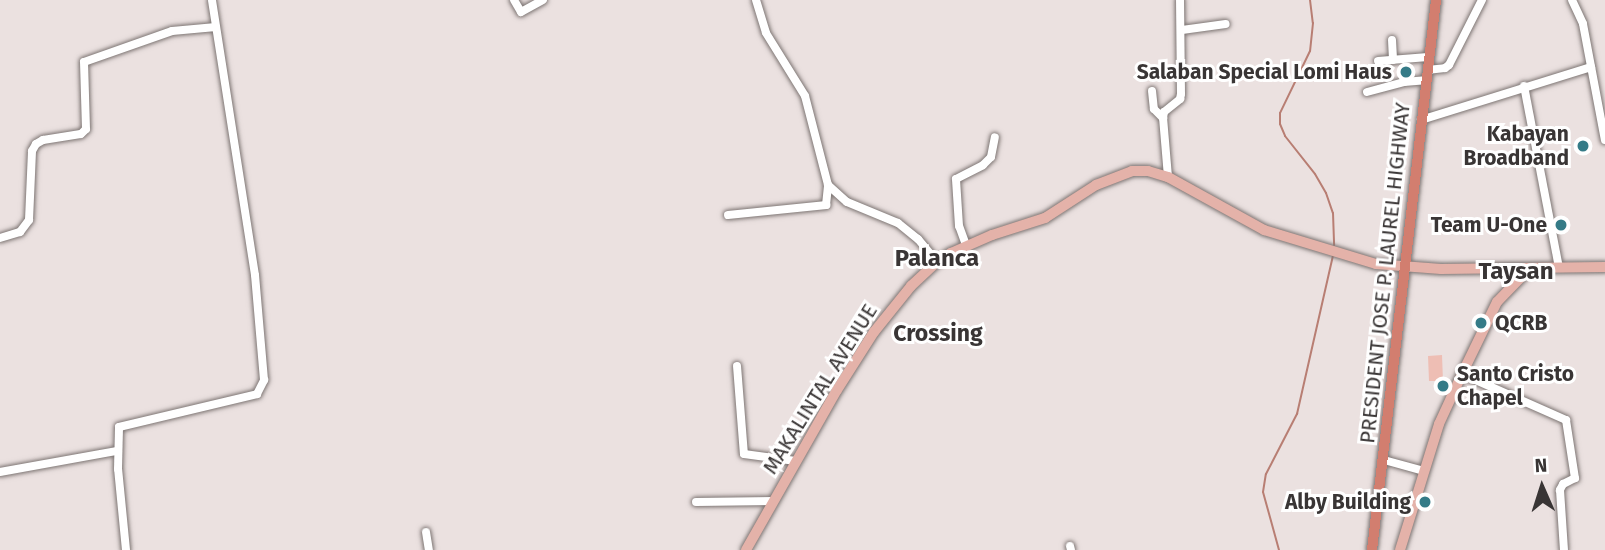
<!DOCTYPE html>
<html>
<head>
<meta charset="utf-8">
<style>
	body { margin:0 }
	#map { position:relative; width:1605px; height:550px; overflow:hidden; background:#ebe1e0; font-family:"Fira Sans",sans-serif }
	div>[style] { position:absolute }
	.green>* { inset:0; background:#eebeb4 }
	.stream>* { height:2px; margin:-1px; padding:0 1px; transform-origin:1px; border-radius:1px; background:#b87e73 }
	.roads { filter:drop-shadow(0 0 2px #7d7573) drop-shadow(0 0 2px #7d7573) }
	.minor>* { height:8px; margin:-4px; padding:0 4px; transform-origin:4px; border-radius:4px; background:#fff }
	.major>* { height:10px; margin:-5px; padding:0 5px; transform-origin:5px; border-radius:5px; background:#e4b2a9 }
	.highway>* { height:10px; margin:-5px; padding:0 5px; transform-origin:5px; border-radius:5px; background:#d27e6f }
	.dots>* { width:19px; height:19px; translate:-50% -50%; box-sizing:border-box; border:4px solid #fff; border-radius:50% }
	span { translate:-50% -50%; white-space:nowrap; text-align:center; line-height:1.15; -webkit-text-stroke:6px #fff; paint-order:stroke }
	.poi-label { font-size:21px; color:#393535; font-weight:700 }
	.right { translate:-100% -50%; text-align:right }
	.left { translate:0 -50%; text-align:left }
	.street-label { font-size:21px; color:#393535 }
	.neighbourhood-label { font-size:23px; color:#393535; font-weight:700 }
	.quarter-label { font-size:24px; color:#393535; font-weight:700 }
	.north { position:absolute; left:1507px; top:452px; width:70px; height:70px; -webkit-text-stroke:5px #fff; paint-order:stroke; rotate:357deg; font-size:19px; font-weight:700; line-height:28px; text-align:center; color:#393535 }
	.north::after { content:''; display:block; margin:auto; width:24px; height:32px; background:#393535; clip-path:polygon(50% 0,100% 100%,50% 72%,0 100%) }
</style>
</head>
<body>
<div id="map">
	<div class="green">
		<div style="clip-path:polygon(1442px 355px,1443px 381px,1429px 381px,1428px 356px)"></div>
	</div>
	<div class="stream">
		<div style="left:1310px;top:0;width:23px;rotate:83deg"></div>
		<div style="left:1313px;top:23px;width:28px;rotate:96deg"></div>
		<div style="left:1310px;top:51px;width:69px;rotate:115.8deg"></div>
		<div style="left:1280px;top:113px;width:11px;rotate:90deg"></div>
		<div style="left:1280px;top:124px;width:13px;rotate:67deg"></div>
		<div style="left:1285px;top:136px;width:48px;rotate:51.7deg"></div>
		<div style="left:1315px;top:174px;width:22px;rotate:60deg"></div>
		<div style="left:1326px;top:193px;width:21px;rotate:71deg"></div>
		<div style="left:1333px;top:213px;width:32px;rotate:88deg"></div>
		<div style="left:1279px;top:550px;width:60px;rotate:-105.4deg"></div>
		<div style="left:1263px;top:492px;width:18px;rotate:-81deg"></div>
		<div style="left:1266px;top:474px;width:68px;rotate:-62.7deg"></div>
		<div style="left:1297px;top:414px;width:163px;rotate:-77.2deg"></div>
	</div>
	<div class="roads">
		<div class="minor">
			<div style="left:514px;top:0;width:14px;rotate:60deg"></div>
			<div style="left:521px;top:12px;width:25px;rotate:-29deg"></div>
			<div style="left:756px;top:0;width:34px;rotate:73deg"></div>
			<div style="left:766px;top:33px;width:74px;rotate:58.2deg"></div>
			<div style="left:805px;top:96px;width:92px;rotate:75.5deg"></div>
			<div style="left:828px;top:185px;width:25px;rotate:42deg"></div>
			<div style="left:847px;top:202px;width:55px;rotate:22.4deg"></div>
			<div style="left:898px;top:223px;width:26px;rotate:39deg"></div>
			<div style="left:918px;top:239px;width:30px;rotate:50deg"></div>
			<div style="left:1572px;top:0;width:26px;rotate:65deg"></div>
			<div style="left:1583px;top:24px;width:118px;rotate:79.3deg"></div>
			<div style="left:1182px;top:30px;width:44px;rotate:-7.8deg"></div>
			<div style="left:1392px;top:40px;width:20px;rotate:87deg"></div>
			<div style="left:1378px;top:61px;width:50px;rotate:-4.6deg"></div>
			<div style="left:1427px;top:70px;width:18px;rotate:-6deg"></div>
			<div style="left:1445px;top:68px;width:5px;rotate:-37deg"></div>
			<div style="left:1449px;top:65px;width:73px;rotate:-63.1deg"></div>
			<div style="left:1524px;top:86px;width:185px;rotate:79.1deg"></div>
			<div style="left:1152px;top:91px;width:18px;rotate:84deg"></div>
			<div style="left:1154px;top:109px;width:13px;rotate:45deg"></div>
			<div style="left:1367px;top:92px;width:38px;rotate:-15deg"></div>
			<div style="left:1404px;top:82px;width:21px;rotate:-5deg"></div>
			<div style="left:1421px;top:120px;width:178px;rotate:-17.3deg"></div>
			<div style="left:1168px;top:177px;width:59px;rotate:-94.8deg"></div>
			<div style="left:1163px;top:118px;width:6px;rotate:-81deg"></div>
			<div style="left:1164px;top:112px;width:21px;rotate:-39deg"></div>
			<div style="left:1180px;top:99px;width:5px;rotate:-79deg"></div>
			<div style="left:1181px;top:94px;width:94px;rotate:-90.6deg"></div>
			<div style="left:728px;top:215px;width:99px;rotate:-5.8deg"></div>
			<div style="left:826px;top:205px;width:20px;rotate:-84deg"></div>
			<div style="left:0;top:238px;width:21px;rotate:-17deg"></div>
			<div style="left:20px;top:232px;width:15px;rotate:-53deg"></div>
			<div style="left:29px;top:220px;width:69px;rotate:-87.5deg"></div>
			<div style="left:32px;top:151px;width:8px;rotate:-60deg"></div>
			<div style="left:36px;top:144px;width:8px;rotate:-30deg"></div>
			<div style="left:43px;top:140px;width:38px;rotate:-9deg"></div>
			<div style="left:81px;top:134px;width:7px;rotate:-45deg"></div>
			<div style="left:86px;top:129px;width:67px;rotate:-91.7deg"></div>
			<div style="left:84px;top:62px;width:93px;rotate:-19.4deg"></div>
			<div style="left:172px;top:31px;width:44px;rotate:-5.2deg"></div>
			<div style="left:966px;top:245px;width:20px;rotate:-110deg"></div>
			<div style="left:959px;top:226px;width:47px;rotate:-93.7deg"></div>
			<div style="left:956px;top:179px;width:30px;rotate:-27deg"></div>
			<div style="left:983px;top:165px;width:11px;rotate:-45deg"></div>
			<div style="left:991px;top:157px;width:20px;rotate:-79deg"></div>
			<div style="left:737px;top:366px;width:88px;rotate:85.5deg"></div>
			<div style="left:744px;top:454px;width:52px;rotate:7.7deg"></div>
			<div style="left:1462px;top:374px;width:114px;rotate:23.9deg"></div>
			<div style="left:1566px;top:420px;width:59px;rotate:81.2deg"></div>
			<div style="left:1575px;top:478px;width:13px;rotate:153deg"></div>
			<div style="left:1563px;top:484px;width:7px;rotate:117deg"></div>
			<div style="left:1560px;top:490px;width:60px;rotate:86.2deg"></div>
			<div style="left:1384px;top:460px;width:41px;rotate:15.4deg"></div>
			<div style="left:0;top:472px;width:119px;rotate:-10.2deg"></div>
			<div style="left:696px;top:502px;width:78px;rotate:-0.7deg"></div>
			<div style="left:426px;top:532px;width:18px;rotate:81deg"></div>
			<div style="left:1070px;top:546px;width:4px;rotate:76deg"></div>
			<div style="left:126px;top:550px;width:81px;rotate:-95.6deg"></div>
			<div style="left:118px;top:469px;width:42px;rotate:-88.6deg"></div>
			<div style="left:119px;top:427px;width:142px;rotate:-13.4deg"></div>
			<div style="left:257px;top:394px;width:16px;rotate:-63deg"></div>
			<div style="left:264px;top:380px;width:105px;rotate:-94.9deg"></div>
			<div style="left:255px;top:275px;width:278px;rotate:-98.9deg"></div>
		</div>
		<div class="major">
			<div style="left:746px;top:550px;width:184px;rotate:-60.4deg"></div>
			<div style="left:837px;top:390px;width:69px;rotate:-57.5deg"></div>
			<div style="left:874px;top:332px;width:59px;rotate:-51.2deg"></div>
			<div style="left:911px;top:286px;width:35px;rotate:-43deg"></div>
			<div style="left:937px;top:262px;width:17px;rotate:-33deg"></div>
			<div style="left:951px;top:253px;width:45px;rotate:-23.7deg"></div>
			<div style="left:992px;top:235px;width:56px;rotate:-17.8deg"></div>
			<div style="left:1045px;top:218px;width:61px;rotate:-32.9deg"></div>
			<div style="left:1096px;top:185px;width:39px;rotate:-21deg"></div>
			<div style="left:1132px;top:171px;width:16px"></div>
			<div style="left:1148px;top:171px;width:21px;rotate:17deg"></div>
			<div style="left:1168px;top:177px;width:110px;rotate:28.9deg"></div>
			<div style="left:1264px;top:230px;width:117px;rotate:16.9deg"></div>
			<div style="left:1376px;top:264px;width:65px;rotate:4.4deg"></div>
			<div style="left:1441px;top:269px;width:164px;rotate:-0.7deg"></div>
			<div style="left:1400px;top:550px;width:132px;rotate:-72.8deg"></div>
			<div style="left:1439px;top:424px;width:55px;rotate:-65.3deg"></div>
			<div style="left:1462px;top:374px;width:80px;rotate:-64.1deg"></div>
			<div style="left:1497px;top:302px;width:46px;rotate:-45.9deg"></div>
		</div>
		<div class="highway">
			<div style="left:1372px;top:550px;width:554px;rotate:-83.36deg"></div>
		</div>
	</div>
	<div class="dots">
		<div style="left:1406px;top:72px;background:#357b87"></div>
		<div style="left:1583px;top:146px;background:#357b87"></div>
		<div style="left:1561px;top:225px;background:#357b87"></div>
		<div style="left:1481px;top:323px;background:#357b87"></div>
		<div style="left:1443px;top:386px;background:#357b87"></div>
		<div style="left:1425px;top:502px;background:#357b87"></div>
	</div>
	<div class="poi-label">
		<span class="right" style="left:1392px;top:72px">Salaban Special Lomi Haus</span>
		<span class="right" style="left:1569px;top:146px">Kabayan<br>Broadband</span>
		<span class="right" style="left:1547px;top:225px">Team U-One</span>
		<span class="left" style="left:1495px;top:323px">QCRB</span>
		<span class="left" style="left:1457px;top:386px">Santo Cristo<br>Chapel</span>
		<span class="right" style="left:1411px;top:502px">Alby Building</span>
	</div>
	<div class="street-label">
		<span style="left:1385px;top:273px;rotate:-84deg">PRESIDENT JOSE P. LAUREL HIGHWAY</span>
		<span style="left:820px;top:389px;rotate:-58deg">MAKALINTAL AVENUE</span>
	</div>
	<div class="neighbourhood-label">
		<span style="left:938px;top:333px">Crossing</span>
	</div>
	<div class="quarter-label">
		<span style="left:937px;top:259px">Palanca</span>
		<span style="left:1516px;top:272px">Taysan</span>
	</div>
	<div class="north">N</div>
</div>
</body>
</html>
